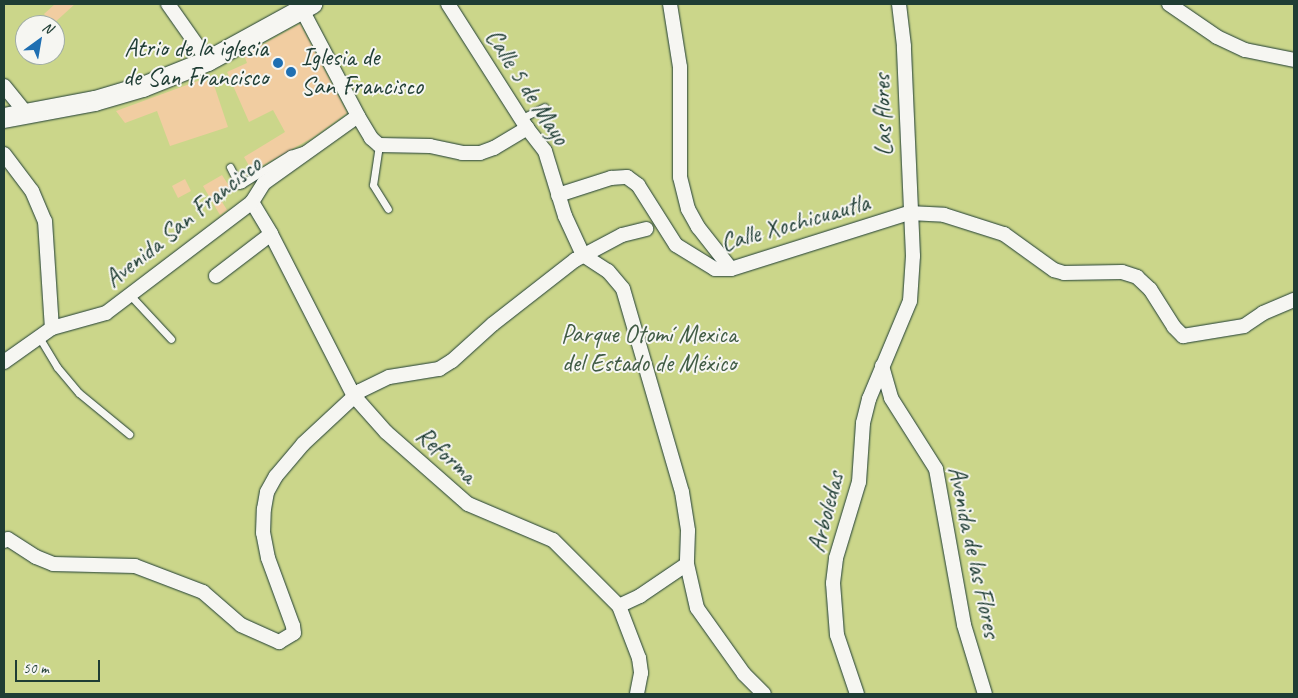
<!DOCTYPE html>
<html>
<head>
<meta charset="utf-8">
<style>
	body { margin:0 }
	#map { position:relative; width:1298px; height:698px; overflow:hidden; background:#f5eee2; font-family:Caveat,sans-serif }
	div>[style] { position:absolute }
	.green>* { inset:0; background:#cbd68a }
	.building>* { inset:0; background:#f1cda1 }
	.roads { filter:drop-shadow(0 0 1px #1f3d34) drop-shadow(0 0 1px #1f3d34) }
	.lane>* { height:7px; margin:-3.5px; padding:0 3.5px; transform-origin:3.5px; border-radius:3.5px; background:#f6f6f2 }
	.street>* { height:14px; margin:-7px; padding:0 7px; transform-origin:7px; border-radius:7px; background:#f6f6f2 }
	.secondary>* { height:20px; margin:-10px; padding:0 10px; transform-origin:10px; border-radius:10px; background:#f6f6f2 }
	.dots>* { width:14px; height:14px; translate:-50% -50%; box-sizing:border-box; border:2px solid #f6f6f2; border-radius:50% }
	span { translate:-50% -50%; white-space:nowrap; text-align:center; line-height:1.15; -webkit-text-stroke:4px #f6f6f2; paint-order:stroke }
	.poi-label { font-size:25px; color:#1f3d34 }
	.right { translate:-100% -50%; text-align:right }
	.left { translate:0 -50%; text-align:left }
	.street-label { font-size:25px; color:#1f3d34 }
	.park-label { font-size:25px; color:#415c45 }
	.frame { position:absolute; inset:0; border:5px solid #1f3d34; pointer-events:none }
	.north { position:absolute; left:15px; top:15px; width:50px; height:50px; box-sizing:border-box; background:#f6f6f2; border:1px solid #a0aca6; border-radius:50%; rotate:32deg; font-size:14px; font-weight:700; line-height:20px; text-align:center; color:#1f3d34 }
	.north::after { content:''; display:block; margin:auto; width:18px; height:22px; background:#1f6fb2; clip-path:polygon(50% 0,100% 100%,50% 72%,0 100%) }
	.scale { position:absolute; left:15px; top:660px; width:85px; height:22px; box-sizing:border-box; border:2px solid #1f3d34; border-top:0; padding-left:6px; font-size:15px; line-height:18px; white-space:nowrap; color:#1f3d34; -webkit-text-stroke:4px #f6f6f2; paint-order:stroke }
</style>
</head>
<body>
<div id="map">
	<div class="green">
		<div style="clip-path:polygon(evenodd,4px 4px,1294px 4px,1294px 694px,4px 694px,4px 4px,25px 25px,55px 25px,55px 55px,25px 55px,25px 25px)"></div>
	</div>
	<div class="building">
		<div style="clip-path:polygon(55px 4px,75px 4px,53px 24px,44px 14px)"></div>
		<div style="clip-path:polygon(300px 24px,347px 113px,312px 138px,252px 171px,244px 157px,285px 132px,273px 110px,249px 122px,227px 72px,247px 63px,244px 55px)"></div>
		<div style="clip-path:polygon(206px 78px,208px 84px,213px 82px,228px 127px,170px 146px,157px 111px,125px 123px,116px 111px)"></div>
		<div style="clip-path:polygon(222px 175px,231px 189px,219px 197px,227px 210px,220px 215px,203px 186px)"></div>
		<div style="clip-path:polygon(185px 179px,191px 191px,178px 198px,172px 186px)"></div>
	</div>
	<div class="roads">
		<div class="lane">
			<div style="left:522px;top:118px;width:25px;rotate:-26deg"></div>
			<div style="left:379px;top:145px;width:40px;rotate:98.5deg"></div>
			<div style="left:373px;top:185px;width:28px;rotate:58deg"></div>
			<div style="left:230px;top:167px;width:20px;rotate:63deg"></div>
			<div style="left:239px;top:185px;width:3px;rotate:-18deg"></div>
			<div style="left:242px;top:184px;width:57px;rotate:-32deg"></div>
			<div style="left:290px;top:154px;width:16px;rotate:-18deg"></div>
			<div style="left:130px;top:295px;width:60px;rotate:47deg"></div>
			<div style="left:39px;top:337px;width:35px;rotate:59deg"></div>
			<div style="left:57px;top:367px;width:34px;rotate:50deg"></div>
			<div style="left:79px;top:393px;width:65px;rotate:39.4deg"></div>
		</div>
		<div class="street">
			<div style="left:168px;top:4px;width:70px;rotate:54.9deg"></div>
			<div style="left:299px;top:4px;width:127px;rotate:62.2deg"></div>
			<div style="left:358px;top:116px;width:26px;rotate:59deg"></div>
			<div style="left:371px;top:138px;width:11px;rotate:41deg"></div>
			<div style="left:379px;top:145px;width:51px;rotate:1.1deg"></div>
			<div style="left:430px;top:146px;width:33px;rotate:12deg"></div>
			<div style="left:462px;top:153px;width:18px"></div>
			<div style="left:480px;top:153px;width:15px;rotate:-20deg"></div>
			<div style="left:494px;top:148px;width:39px;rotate:-31deg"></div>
			<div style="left:448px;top:4px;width:147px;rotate:57.5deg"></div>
			<div style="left:527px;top:128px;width:29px;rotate:52deg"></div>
			<div style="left:545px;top:151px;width:68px;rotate:72.9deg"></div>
			<div style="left:565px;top:216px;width:43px;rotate:65.2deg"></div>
			<div style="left:583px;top:255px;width:30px;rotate:33deg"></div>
			<div style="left:608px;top:271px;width:23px;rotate:50deg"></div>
			<div style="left:623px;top:289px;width:211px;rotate:73.8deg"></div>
			<div style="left:682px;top:492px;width:39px;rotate:81deg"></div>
			<div style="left:688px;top:531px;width:33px;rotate:92deg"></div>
			<div style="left:687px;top:564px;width:57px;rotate:145.8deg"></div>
			<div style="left:640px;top:596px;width:23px;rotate:155deg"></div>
			<div style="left:670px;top:4px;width:64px;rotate:81deg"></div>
			<div style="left:680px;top:67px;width:110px;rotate:90deg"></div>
			<div style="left:680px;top:177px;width:33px;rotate:76deg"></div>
			<div style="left:688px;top:209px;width:21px;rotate:61deg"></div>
			<div style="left:698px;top:227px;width:53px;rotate:51.8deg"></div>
			<div style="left:1169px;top:4px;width:58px;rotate:34.5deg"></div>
			<div style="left:1217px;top:37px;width:31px;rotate:25deg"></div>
			<div style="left:1245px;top:50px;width:50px;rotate:11.5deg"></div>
			<div style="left:4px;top:86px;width:35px;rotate:51deg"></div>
			<div style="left:4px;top:154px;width:46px;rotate:52.9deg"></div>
			<div style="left:32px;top:191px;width:33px;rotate:67deg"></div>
			<div style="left:45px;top:221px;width:107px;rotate:86.3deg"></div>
			<div style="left:558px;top:195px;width:56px;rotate:-17.8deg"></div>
			<div style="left:611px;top:178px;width:16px;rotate:-4deg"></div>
			<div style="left:627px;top:177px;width:14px;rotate:36deg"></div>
			<div style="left:638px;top:185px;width:71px;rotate:57.7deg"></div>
			<div style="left:676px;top:245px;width:46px;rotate:31.6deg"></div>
			<div style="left:715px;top:269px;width:16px"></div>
			<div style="left:731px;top:269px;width:187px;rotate:-17.5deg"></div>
			<div style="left:909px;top:213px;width:35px;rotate:3deg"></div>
			<div style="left:944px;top:215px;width:63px;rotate:17.6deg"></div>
			<div style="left:1004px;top:234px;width:62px;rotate:35.8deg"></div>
			<div style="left:1054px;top:270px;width:10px;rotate:17deg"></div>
			<div style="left:1064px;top:273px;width:58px;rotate:-1deg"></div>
			<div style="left:1122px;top:272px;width:16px;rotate:18deg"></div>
			<div style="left:1137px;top:277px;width:18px;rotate:43deg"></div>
			<div style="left:1150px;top:289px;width:45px;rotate:57.7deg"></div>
			<div style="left:1174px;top:327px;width:13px;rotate:45deg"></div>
			<div style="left:1183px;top:336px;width:62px;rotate:-9.3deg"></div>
			<div style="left:1244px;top:326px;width:23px;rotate:-34deg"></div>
			<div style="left:1263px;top:313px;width:34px;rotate:-23deg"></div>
			<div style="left:252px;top:202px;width:37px;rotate:59deg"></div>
			<div style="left:271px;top:234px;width:182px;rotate:62.9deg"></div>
			<div style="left:354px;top:396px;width:48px;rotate:48.4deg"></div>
			<div style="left:386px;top:432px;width:109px;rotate:41.3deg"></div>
			<div style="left:468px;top:504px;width:92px;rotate:23deg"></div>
			<div style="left:553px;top:540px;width:93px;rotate:45deg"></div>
			<div style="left:619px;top:606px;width:56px;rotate:69deg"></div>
			<div style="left:639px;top:658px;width:15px;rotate:82deg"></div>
			<div style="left:641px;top:673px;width:21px;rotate:101deg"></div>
			<div style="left:216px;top:276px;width:69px;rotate:-37.4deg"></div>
			<div style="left:4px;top:362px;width:59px;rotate:-35.3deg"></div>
			<div style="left:52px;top:328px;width:56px;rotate:-15.5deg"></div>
			<div style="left:106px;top:313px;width:183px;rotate:-37.2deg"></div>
			<div style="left:252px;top:202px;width:22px;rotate:-58deg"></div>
			<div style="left:264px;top:183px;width:115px;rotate:-35.5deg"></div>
			<div style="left:882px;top:366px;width:33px;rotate:74deg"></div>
			<div style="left:891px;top:398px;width:84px;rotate:57.6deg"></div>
			<div style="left:936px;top:469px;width:158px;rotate:79.8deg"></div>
			<div style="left:964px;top:625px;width:72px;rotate:73.1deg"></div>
			<div style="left:4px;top:541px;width:4px;rotate:-27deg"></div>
			<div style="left:8px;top:539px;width:33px;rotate:33deg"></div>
			<div style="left:36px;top:557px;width:18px;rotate:22deg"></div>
			<div style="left:53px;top:564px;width:82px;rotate:1.4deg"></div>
			<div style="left:135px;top:566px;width:73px;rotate:20.9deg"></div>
			<div style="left:203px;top:592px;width:50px;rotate:41deg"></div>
			<div style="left:241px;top:625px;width:42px;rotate:24.1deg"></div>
			<div style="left:279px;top:642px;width:17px;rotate:-31deg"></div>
			<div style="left:294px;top:633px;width:7px;rotate:-98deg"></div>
			<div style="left:293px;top:626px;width:72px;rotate:-110.2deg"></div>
			<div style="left:268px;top:558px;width:25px;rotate:-101deg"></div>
			<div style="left:263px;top:533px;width:24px;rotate:-88deg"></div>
			<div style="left:264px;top:509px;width:17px;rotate:-80deg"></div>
			<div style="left:267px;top:492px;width:18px;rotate:-61deg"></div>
			<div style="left:276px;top:476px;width:42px;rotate:-49.8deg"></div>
			<div style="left:303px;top:444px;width:78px;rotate:-42.9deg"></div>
			<div style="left:360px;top:391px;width:32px;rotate:-26deg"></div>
			<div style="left:389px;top:377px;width:51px;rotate:-9.1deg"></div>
			<div style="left:439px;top:369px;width:15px;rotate:-32deg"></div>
			<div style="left:452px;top:361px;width:55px;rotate:-42.1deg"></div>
			<div style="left:493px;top:324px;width:104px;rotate:-38deg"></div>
			<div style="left:575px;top:260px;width:53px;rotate:-28deg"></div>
			<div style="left:622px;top:235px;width:25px;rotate:-14deg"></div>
			<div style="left:687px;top:564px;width:45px;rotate:77.2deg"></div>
			<div style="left:697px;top:608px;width:81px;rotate:54.5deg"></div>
			<div style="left:744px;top:674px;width:28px;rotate:45deg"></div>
			<div style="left:857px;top:694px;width:62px;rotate:-108.7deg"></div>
			<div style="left:837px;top:635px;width:52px;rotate:-94.4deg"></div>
			<div style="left:833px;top:583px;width:25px;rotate:-83deg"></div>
			<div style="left:836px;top:558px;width:79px;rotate:-73.2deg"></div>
			<div style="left:859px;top:482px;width:59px;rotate:-86.1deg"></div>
			<div style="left:863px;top:423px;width:25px;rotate:-76deg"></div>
			<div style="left:869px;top:399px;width:106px;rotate:-67.3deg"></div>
			<div style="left:910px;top:301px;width:45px;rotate:-86.2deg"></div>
			<div style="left:913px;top:256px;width:210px;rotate:-92.5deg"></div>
			<div style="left:904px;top:46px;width:42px;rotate:-96.8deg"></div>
		</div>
		<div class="secondary">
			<div style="left:4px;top:118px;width:93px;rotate:-10.6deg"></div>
			<div style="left:95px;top:101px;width:50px;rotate:-16.3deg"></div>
			<div style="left:143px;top:87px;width:70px;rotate:-21.8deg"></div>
			<div style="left:208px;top:61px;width:119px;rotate:-28.7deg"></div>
		</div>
	</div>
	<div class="dots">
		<div style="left:278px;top:63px;background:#1f6fb2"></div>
		<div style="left:291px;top:72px;background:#1f6fb2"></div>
	</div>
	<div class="poi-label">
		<span class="right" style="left:268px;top:63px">Atrio de la iglesia<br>de San Francisco</span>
		<span class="left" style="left:301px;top:72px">Iglesia de<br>San Francisco</span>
	</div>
	<div class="street-label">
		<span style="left:527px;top:87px;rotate:57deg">Calle 5 de Mayo</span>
		<span style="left:883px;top:115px;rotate:-92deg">Las flores</span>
		<span style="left:183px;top:222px;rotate:-39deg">Avenida San Francisco</span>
		<span style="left:795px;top:223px;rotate:-16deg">Calle Xochicuautla</span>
		<span style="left:446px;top:455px;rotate:41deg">Reforma</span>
		<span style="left:826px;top:512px;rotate:-76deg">Arboledas</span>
		<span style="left:974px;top:552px;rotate:78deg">Avenida de las Flores</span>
	</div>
	<div class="park-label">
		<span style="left:649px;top:349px">Parque Otomí Mexica<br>del Estado de México</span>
	</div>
	<div class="frame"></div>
	<div class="north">N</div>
	<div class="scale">50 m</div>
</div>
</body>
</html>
